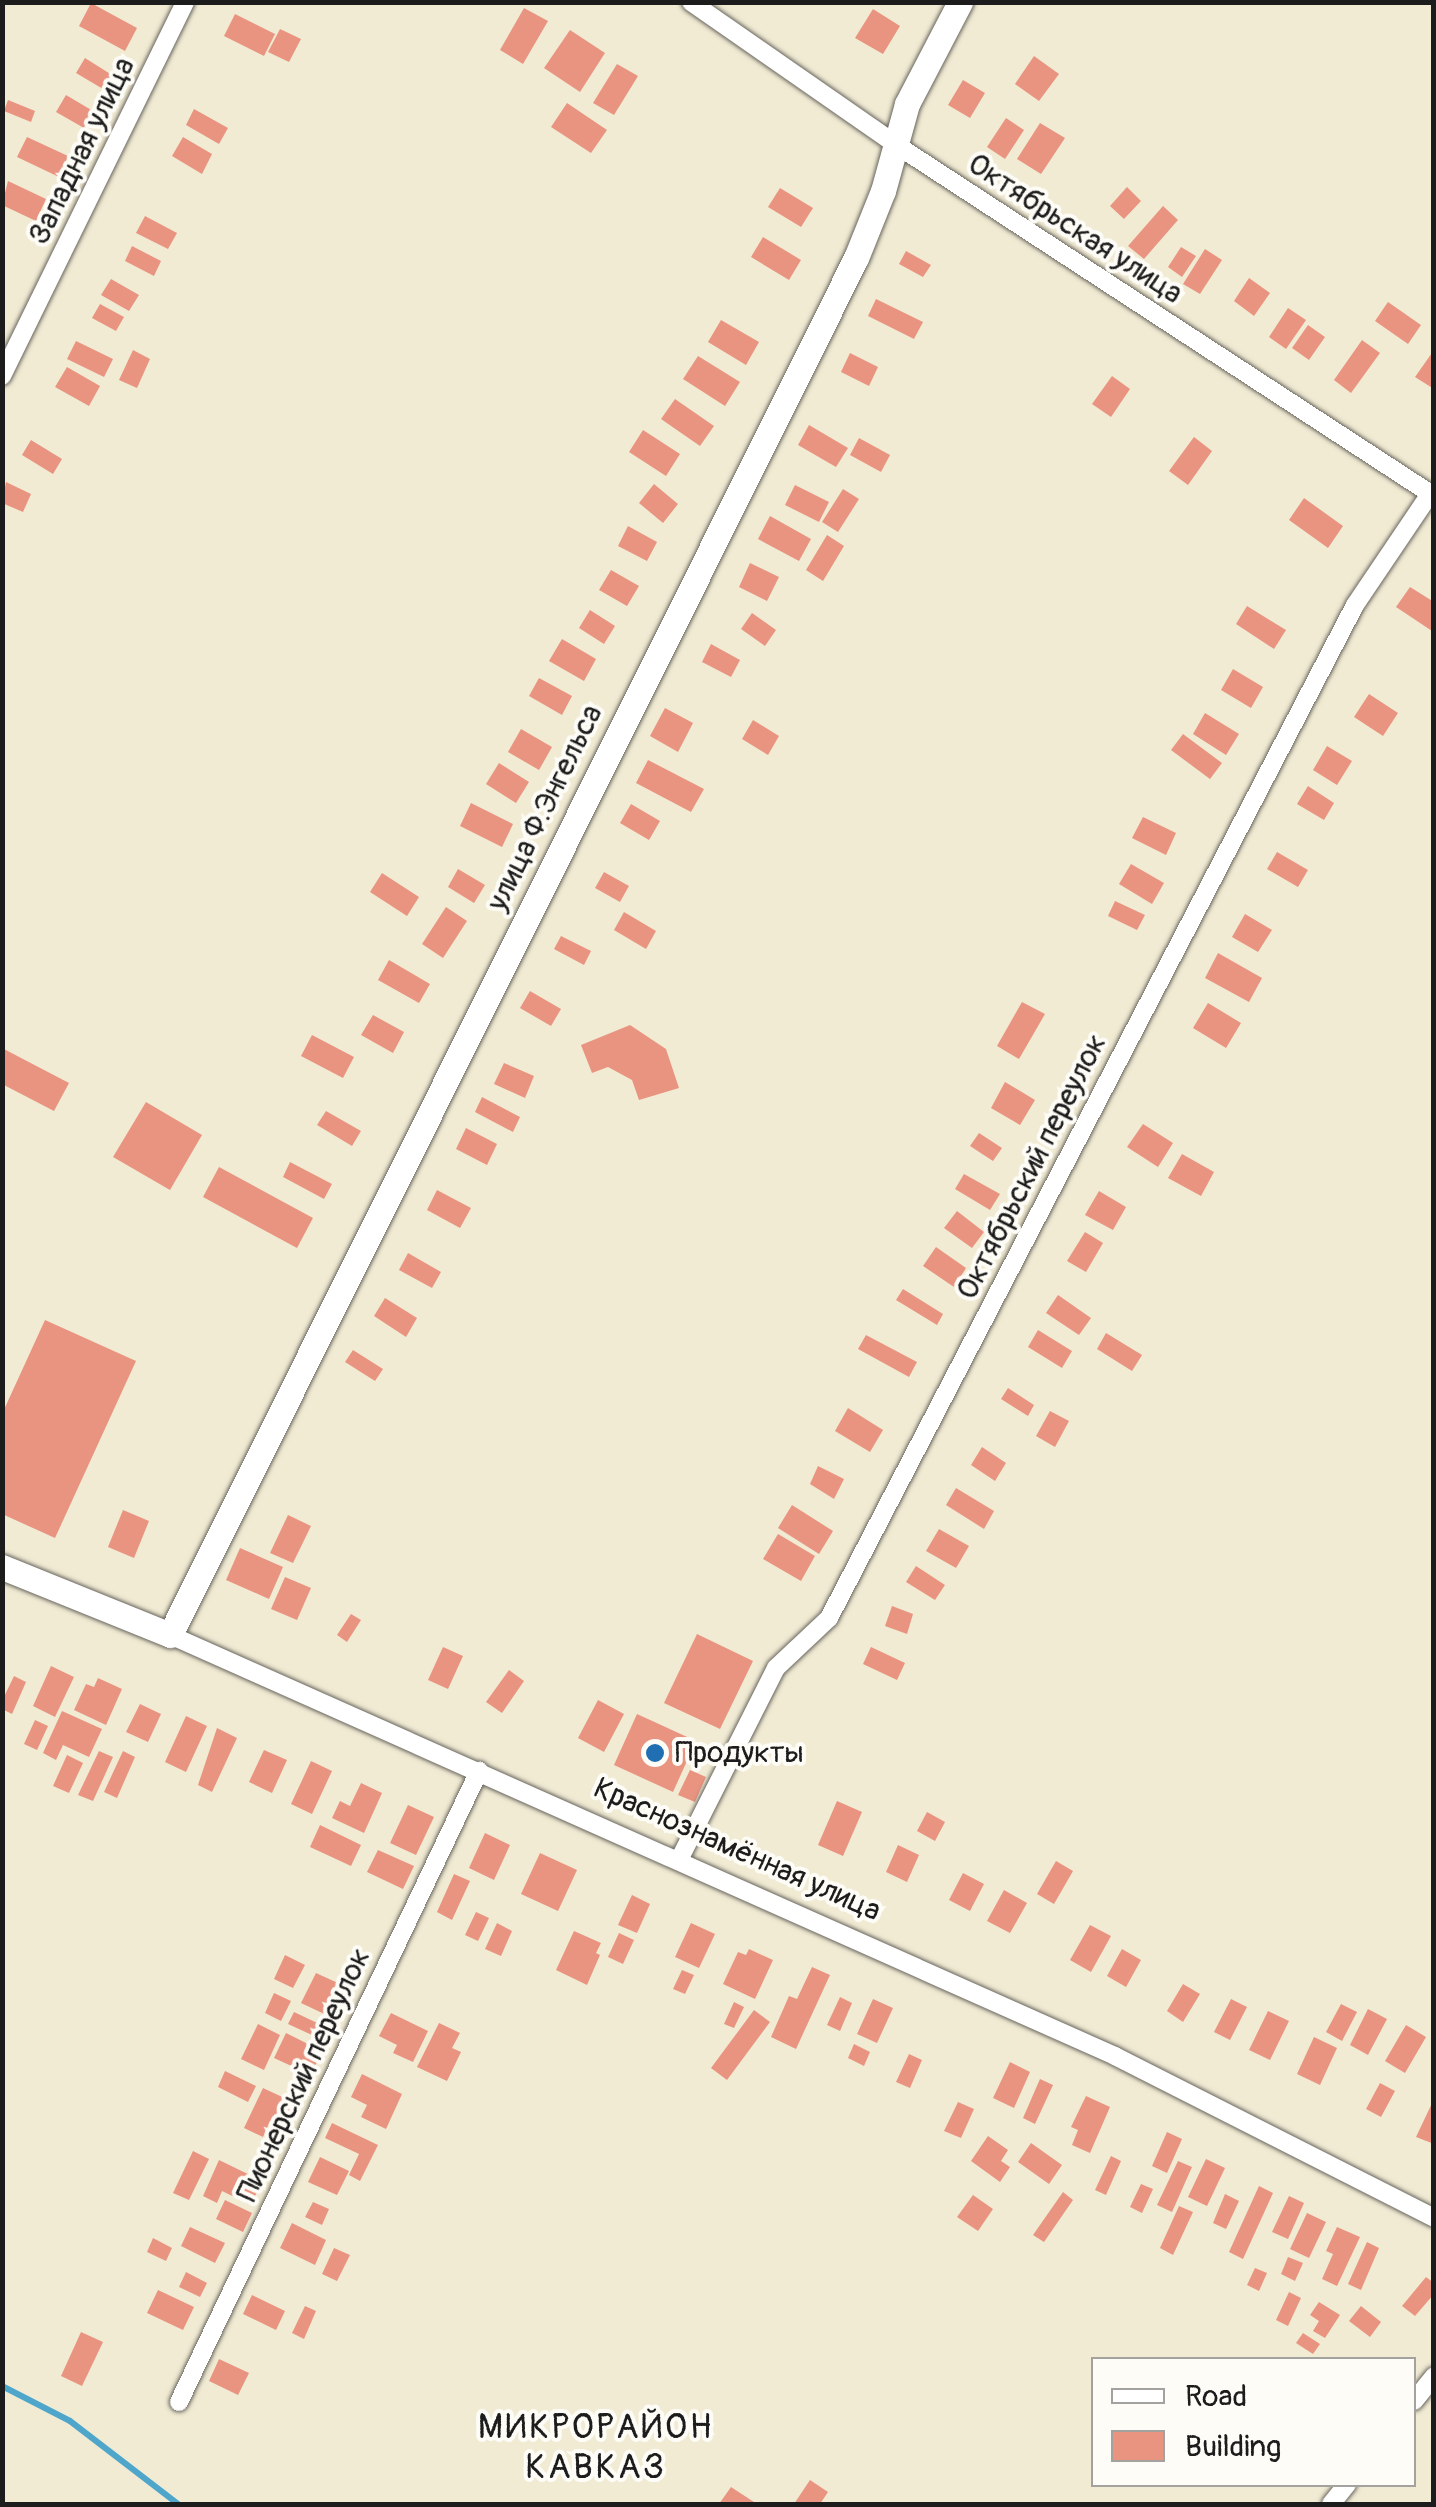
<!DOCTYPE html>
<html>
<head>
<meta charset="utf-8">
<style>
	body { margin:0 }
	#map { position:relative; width:1436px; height:2507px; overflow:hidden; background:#f1ebd4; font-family:Pangolin,sans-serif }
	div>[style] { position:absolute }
	.stream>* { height:6px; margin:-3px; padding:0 3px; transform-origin:3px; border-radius:3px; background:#4ea6cb }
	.building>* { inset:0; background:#e99480 }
	.roads { filter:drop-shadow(0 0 2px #67645c) drop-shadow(0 0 2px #67645c) }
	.street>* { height:18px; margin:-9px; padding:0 9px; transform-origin:9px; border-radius:9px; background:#fff }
	.secondary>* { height:25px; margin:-12.5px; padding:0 12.5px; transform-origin:12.5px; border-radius:12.5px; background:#fff }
	.dots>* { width:28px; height:28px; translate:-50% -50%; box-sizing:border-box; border:5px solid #fdfcf7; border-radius:50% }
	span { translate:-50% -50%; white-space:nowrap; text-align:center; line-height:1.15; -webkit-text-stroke:8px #fdfcf7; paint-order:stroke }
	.street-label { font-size:30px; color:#1c1c1c }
	.poi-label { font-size:30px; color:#1c1c1c }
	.left { translate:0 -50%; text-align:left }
	.quarter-label { font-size:35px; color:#1c1c1c; letter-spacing:2.5px }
	.frame { position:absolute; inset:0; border:5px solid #1c1c1c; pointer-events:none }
	.legend { position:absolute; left:1091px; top:2357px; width:325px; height:130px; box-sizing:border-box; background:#fdfcf7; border:2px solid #a3a29f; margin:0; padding:12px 18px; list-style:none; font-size:30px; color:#1c1c1c }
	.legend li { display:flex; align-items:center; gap:20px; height:50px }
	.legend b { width:50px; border:2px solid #a3a29f }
</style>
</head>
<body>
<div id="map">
	<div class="stream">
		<div style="left:2px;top:2386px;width:76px;rotate:27.2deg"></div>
		<div style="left:70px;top:2421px;width:136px;rotate:37.5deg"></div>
	</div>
	<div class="building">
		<div style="clip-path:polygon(91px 3px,137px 28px,125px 51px,79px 26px)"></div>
		<div style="clip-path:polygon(524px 8px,548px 21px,523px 64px,500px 50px)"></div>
		<div style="clip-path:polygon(873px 9px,900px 26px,883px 54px,855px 38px)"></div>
		<div style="clip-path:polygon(235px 14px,275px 34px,264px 56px,224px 36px)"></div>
		<div style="clip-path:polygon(280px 29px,301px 39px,289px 62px,268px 52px)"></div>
		<div style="clip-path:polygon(570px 30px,605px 53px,580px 92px,544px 68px)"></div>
		<div style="clip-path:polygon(1034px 56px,1059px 74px,1039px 101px,1015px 84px)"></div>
		<div style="clip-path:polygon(85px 58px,112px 75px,103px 89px,76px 73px)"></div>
		<div style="clip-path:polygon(617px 64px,638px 76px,614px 115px,593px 103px)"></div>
		<div style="clip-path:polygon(963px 80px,985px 93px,970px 118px,948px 105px)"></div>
		<div style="clip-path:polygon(66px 95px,93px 111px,84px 128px,56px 112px)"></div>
		<div style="clip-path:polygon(8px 100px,35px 111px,31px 122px,4px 111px)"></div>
		<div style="clip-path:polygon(567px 103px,607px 130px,591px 153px,551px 127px)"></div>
		<div style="clip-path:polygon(194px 109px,228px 128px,219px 144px,186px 125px)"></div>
		<div style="clip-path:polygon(1006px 118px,1024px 130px,1005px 159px,987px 147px)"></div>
		<div style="clip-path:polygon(1040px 123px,1065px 138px,1041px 174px,1017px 159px)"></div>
		<div style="clip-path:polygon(27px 137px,68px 156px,59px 177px,17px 157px)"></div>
		<div style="clip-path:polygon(183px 137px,212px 154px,202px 174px,172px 156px)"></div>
		<div style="clip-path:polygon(8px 181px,46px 199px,36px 221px,2px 205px)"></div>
		<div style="clip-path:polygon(1127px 187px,1141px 201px,1124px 219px,1110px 206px)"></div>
		<div style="clip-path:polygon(780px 188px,813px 208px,801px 227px,768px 207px)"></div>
		<div style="clip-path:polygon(1163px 206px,1178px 220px,1144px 259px,1128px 246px)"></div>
		<div style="clip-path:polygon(145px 216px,177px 233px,168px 249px,136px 233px)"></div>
		<div style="clip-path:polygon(763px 237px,801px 260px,789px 280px,751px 257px)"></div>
		<div style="clip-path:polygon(132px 246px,161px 261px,154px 276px,125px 261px)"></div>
		<div style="clip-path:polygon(1181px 247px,1196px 256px,1182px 277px,1168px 267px)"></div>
		<div style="clip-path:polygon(1205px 249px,1222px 260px,1200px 294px,1183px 284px)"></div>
		<div style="clip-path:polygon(906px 251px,931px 265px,923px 277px,899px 264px)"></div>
		<div style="clip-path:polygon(1249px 278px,1270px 293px,1254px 316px,1234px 301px)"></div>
		<div style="clip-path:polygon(111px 279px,139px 295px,129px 311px,101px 295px)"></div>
		<div style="clip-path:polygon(876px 299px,923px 322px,914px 339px,868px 316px)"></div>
		<div style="clip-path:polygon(1388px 302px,1421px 325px,1408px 344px,1375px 321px)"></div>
		<div style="clip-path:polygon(100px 304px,124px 317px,116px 331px,92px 318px)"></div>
		<div style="clip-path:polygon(1288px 308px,1306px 320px,1286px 349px,1269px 337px)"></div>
		<div style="clip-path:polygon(721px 320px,759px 342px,746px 365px,708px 342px)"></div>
		<div style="clip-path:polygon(1308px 325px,1325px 337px,1309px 360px,1292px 348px)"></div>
		<div style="clip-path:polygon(1362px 340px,1380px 353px,1351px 393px,1334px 380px)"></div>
		<div style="clip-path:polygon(76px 341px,113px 359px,104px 377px,67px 359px)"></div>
		<div style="clip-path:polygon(133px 350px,150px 359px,137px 388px,119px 380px)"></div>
		<div style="clip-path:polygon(1434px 350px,1434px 389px,1415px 377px)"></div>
		<div style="clip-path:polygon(850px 353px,878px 367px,869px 386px,841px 372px)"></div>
		<div style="clip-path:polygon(698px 356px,740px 382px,725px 406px,683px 379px)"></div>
		<div style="clip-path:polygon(67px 367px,100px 386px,89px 406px,55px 387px)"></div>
		<div style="clip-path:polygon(1112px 376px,1130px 389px,1111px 417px,1092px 404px)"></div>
		<div style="clip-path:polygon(675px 399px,714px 426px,700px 446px,661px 419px)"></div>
		<div style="clip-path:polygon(809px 425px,848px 448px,836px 467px,798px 445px)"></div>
		<div style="clip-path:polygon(643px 430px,680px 454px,666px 476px,629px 452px)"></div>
		<div style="clip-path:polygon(1194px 437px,1212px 451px,1188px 485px,1169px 471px)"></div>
		<div style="clip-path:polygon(859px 438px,890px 455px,881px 472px,850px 455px)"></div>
		<div style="clip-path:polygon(31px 440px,62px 459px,53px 474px,22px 455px)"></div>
		<div style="clip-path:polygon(6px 482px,31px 494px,23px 512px,2px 503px)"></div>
		<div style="clip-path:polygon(654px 484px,678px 504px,663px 523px,639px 503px)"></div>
		<div style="clip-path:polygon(795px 485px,829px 502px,819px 522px,785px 505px)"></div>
		<div style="clip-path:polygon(843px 489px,859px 499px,838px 532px,822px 522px)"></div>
		<div style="clip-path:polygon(1304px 498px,1343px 526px,1328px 548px,1289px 520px)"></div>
		<div style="clip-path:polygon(770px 516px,811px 539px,799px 561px,758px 539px)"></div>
		<div style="clip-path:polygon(628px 526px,657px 542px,647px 561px,618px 546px)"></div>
		<div style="clip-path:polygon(827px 535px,844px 546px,823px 581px,806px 570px)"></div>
		<div style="clip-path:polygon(750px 563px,779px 577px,767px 601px,739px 587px)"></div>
		<div style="clip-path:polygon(611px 570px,639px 586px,627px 606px,599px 590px)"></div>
		<div style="clip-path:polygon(1410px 587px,1434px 602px,1432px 631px,1396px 607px)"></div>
		<div style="clip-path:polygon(1247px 606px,1286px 630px,1274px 649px,1236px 624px)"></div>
		<div style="clip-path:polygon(590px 610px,615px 626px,604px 644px,579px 628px)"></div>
		<div style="clip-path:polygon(752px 613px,776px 630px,765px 646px,741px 629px)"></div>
		<div style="clip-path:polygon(562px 639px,596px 659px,584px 681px,549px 661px)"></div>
		<div style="clip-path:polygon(711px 644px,740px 660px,731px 677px,702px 662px)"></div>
		<div style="clip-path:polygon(1233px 669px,1263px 687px,1251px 708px,1221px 690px)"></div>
		<div style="clip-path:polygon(539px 678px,572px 696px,562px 715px,529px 696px)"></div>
		<div style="clip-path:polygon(1369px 694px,1398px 713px,1383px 736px,1354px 717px)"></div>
		<div style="clip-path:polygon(665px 708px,693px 723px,678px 752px,650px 736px)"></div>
		<div style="clip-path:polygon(1205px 713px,1239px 734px,1226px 755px,1193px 734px)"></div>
		<div style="clip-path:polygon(753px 720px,779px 736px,768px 755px,742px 739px)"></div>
		<div style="clip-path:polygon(521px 729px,552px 747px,539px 770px,508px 752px)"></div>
		<div style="clip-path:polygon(1183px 734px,1222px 763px,1210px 779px,1171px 750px)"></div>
		<div style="clip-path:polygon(1327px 746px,1352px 761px,1337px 785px,1313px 770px)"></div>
		<div style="clip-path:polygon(648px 760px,704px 789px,691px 812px,636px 783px)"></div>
		<div style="clip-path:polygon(499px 763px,529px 782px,516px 803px,486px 784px)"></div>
		<div style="clip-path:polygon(1308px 786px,1334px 803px,1324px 820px,1297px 804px)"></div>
		<div style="clip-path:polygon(471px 803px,513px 824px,502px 847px,460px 826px)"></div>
		<div style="clip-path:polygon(631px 804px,660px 821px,649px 840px,620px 823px)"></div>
		<div style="clip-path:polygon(1143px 817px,1176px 833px,1166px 855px,1132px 838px)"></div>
		<div style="clip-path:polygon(1277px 852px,1308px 870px,1298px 887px,1267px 869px)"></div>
		<div style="clip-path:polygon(1131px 864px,1164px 883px,1152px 904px,1119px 884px)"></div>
		<div style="clip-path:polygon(458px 869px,485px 885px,474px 903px,448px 887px)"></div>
		<div style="clip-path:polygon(604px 872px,629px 886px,620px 902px,595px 888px)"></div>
		<div style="clip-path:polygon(382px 873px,419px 897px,407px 916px,370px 892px)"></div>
		<div style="clip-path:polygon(1115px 901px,1145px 915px,1137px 930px,1108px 916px)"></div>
		<div style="clip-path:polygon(446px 907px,467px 921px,443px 958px,422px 944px)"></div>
		<div style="clip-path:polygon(624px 912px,656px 931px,646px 949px,614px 930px)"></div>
		<div style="clip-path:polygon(1245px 914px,1272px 930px,1258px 952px,1232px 937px)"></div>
		<div style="clip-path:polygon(561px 936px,591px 951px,584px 965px,554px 949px)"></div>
		<div style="clip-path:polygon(1218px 953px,1262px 978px,1249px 1002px,1205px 978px)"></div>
		<div style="clip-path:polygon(389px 960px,430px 984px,419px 1003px,378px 980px)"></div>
		<div style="clip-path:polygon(530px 991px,561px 1009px,551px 1026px,520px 1008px)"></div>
		<div style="clip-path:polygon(1022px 1002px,1045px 1014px,1019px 1059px,997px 1046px)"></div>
		<div style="clip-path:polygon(1208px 1003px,1241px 1023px,1226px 1048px,1193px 1028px)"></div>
		<div style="clip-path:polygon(373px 1015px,404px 1032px,393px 1053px,361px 1035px)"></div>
		<div style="clip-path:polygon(630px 1025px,666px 1049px,679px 1088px,639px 1100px,632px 1080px,608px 1067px,592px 1073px,581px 1045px)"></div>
		<div style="clip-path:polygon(312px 1035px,354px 1057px,343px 1078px,301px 1056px)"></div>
		<div style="clip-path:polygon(2px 1048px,69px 1083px,54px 1111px,2px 1084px)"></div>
		<div style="clip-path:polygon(504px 1063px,534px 1076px,525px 1098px,494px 1084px)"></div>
		<div style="clip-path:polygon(1005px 1082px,1035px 1100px,1020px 1125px,991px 1108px)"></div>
		<div style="clip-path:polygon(482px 1097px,520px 1117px,513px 1132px,475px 1112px)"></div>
		<div style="clip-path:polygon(146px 1102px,202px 1135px,170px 1190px,113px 1157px)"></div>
		<div style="clip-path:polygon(326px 1111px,361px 1131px,352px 1146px,317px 1125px)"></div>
		<div style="clip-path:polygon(1143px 1124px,1173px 1143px,1158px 1167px,1127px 1147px)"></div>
		<div style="clip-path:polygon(466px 1128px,497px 1144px,487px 1165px,456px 1149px)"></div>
		<div style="clip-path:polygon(979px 1133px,1002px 1148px,993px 1161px,970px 1146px)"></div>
		<div style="clip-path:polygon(1182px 1154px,1214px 1172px,1201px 1196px,1168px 1178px)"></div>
		<div style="clip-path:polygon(290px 1162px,332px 1184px,324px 1199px,283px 1177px)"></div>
		<div style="clip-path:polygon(219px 1167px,313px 1218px,297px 1248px,203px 1197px)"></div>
		<div style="clip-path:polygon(964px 1174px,1000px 1194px,990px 1210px,955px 1189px)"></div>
		<div style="clip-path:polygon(437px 1190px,471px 1208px,460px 1228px,427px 1210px)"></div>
		<div style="clip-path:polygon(1099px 1191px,1126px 1207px,1113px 1230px,1085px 1215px)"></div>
		<div style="clip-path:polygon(957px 1211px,984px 1232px,972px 1248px,944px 1228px)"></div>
		<div style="clip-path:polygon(1085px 1232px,1103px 1243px,1086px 1272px,1067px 1261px)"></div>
		<div style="clip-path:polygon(936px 1247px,966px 1268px,954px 1287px,923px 1266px)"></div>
		<div style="clip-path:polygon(408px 1253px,441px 1272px,432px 1288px,399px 1270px)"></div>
		<div style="clip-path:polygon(903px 1289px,943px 1314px,937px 1325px,896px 1300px)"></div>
		<div style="clip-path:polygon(1058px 1295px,1091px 1318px,1079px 1335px,1046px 1313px)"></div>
		<div style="clip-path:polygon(385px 1298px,417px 1318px,406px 1337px,374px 1316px)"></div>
		<div style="clip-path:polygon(45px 1320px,136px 1361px,55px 1538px,2px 1514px,2px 1414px)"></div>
		<div style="clip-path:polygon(1038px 1330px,1072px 1351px,1062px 1368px,1028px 1347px)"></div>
		<div style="clip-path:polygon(1106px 1333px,1142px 1355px,1132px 1371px,1097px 1349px)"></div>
		<div style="clip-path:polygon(866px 1335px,917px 1362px,909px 1377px,858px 1349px)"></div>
		<div style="clip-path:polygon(353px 1350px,383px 1369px,375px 1381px,345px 1362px)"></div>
		<div style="clip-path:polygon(1008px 1388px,1034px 1405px,1028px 1416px,1001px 1399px)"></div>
		<div style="clip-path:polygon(848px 1408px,883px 1430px,870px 1452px,835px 1431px)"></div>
		<div style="clip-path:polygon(1050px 1411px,1069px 1421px,1055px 1447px,1036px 1436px)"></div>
		<div style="clip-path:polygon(982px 1447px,1006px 1463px,995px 1481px,971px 1465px)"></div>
		<div style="clip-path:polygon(818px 1466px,844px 1479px,834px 1499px,810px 1484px)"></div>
		<div style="clip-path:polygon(956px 1488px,994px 1511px,984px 1529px,946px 1505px)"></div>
		<div style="clip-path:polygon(792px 1505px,833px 1531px,819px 1554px,778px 1528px)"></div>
		<div style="clip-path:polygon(123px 1510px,149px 1521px,134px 1558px,108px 1547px)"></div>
		<div style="clip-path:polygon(288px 1515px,311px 1526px,293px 1563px,270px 1553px)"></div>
		<div style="clip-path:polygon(939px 1529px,969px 1546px,956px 1568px,926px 1551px)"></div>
		<div style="clip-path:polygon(778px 1534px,815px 1556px,801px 1581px,763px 1559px)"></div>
		<div style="clip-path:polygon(240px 1548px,283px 1567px,269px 1599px,226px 1580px)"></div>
		<div style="clip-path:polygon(916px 1566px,945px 1585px,935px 1600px,906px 1582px)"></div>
		<div style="clip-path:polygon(285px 1577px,311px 1588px,297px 1620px,271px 1609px)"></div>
		<div style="clip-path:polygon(892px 1606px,913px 1614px,907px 1634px,885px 1626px)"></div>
		<div style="clip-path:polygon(351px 1614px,361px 1620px,347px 1642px,337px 1635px)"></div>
		<div style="clip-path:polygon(697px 1634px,753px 1661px,720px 1729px,664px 1703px)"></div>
		<div style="clip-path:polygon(443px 1647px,463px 1656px,448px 1689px,428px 1680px)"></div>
		<div style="clip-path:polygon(871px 1647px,905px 1663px,897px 1680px,863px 1664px)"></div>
		<div style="clip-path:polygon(51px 1666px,74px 1677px,55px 1717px,33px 1706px)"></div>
		<div style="clip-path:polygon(509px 1670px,524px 1681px,502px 1713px,486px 1702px)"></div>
		<div style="clip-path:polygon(14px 1676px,26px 1682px,12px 1714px,2px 1709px,2px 1701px)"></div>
		<div style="clip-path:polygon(98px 1678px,122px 1689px,106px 1725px,74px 1710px,86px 1684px,94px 1687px)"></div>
		<div style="clip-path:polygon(598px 1700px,624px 1714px,604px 1752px,578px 1738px)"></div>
		<div style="clip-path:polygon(140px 1704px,161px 1714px,148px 1742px,126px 1732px)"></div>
		<div style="clip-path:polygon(62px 1711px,102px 1729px,89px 1757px,63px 1745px,56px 1760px,43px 1753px)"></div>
		<div style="clip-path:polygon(637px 1714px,696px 1741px,673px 1792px,614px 1765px)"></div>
		<div style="clip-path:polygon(186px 1716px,207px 1726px,186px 1772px,165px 1762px)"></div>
		<div style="clip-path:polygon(35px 1720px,48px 1726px,37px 1750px,24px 1744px)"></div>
		<div style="clip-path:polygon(217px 1728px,237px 1738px,212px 1792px,198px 1785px)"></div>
		<div style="clip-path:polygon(264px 1750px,287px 1760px,272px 1793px,249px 1782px)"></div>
		<div style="clip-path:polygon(99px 1751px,113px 1757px,93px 1801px,78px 1795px)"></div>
		<div style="clip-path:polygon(123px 1751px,135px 1757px,117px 1798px,104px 1792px)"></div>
		<div style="clip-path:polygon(67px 1755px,83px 1763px,69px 1793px,53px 1786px)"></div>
		<div style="clip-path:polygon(311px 1761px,332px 1771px,312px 1814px,291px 1804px)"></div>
		<div style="clip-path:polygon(690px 1770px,706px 1777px,695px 1802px,678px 1795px)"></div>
		<div style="clip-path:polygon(361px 1783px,382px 1793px,364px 1833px,332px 1818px,340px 1801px,350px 1806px)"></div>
		<div style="clip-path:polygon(837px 1801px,862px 1812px,843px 1856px,818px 1845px)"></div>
		<div style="clip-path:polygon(408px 1805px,434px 1817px,416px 1855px,390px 1843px)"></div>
		<div style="clip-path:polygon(927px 1812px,945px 1822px,935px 1841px,917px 1831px)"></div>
		<div style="clip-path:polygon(320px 1825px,361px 1845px,351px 1866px,310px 1847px)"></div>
		<div style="clip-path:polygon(485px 1833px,510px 1845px,494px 1880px,469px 1868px)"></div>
		<div style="clip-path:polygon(898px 1845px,919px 1855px,907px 1882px,886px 1872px)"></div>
		<div style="clip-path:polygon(378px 1850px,414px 1866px,403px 1889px,367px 1872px)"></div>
		<div style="clip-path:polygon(540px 1853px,577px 1870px,558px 1911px,521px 1894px)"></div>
		<div style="clip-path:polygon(1056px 1861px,1073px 1871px,1054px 1904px,1037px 1894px)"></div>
		<div style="clip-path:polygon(963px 1873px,984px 1884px,970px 1911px,949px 1900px)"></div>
		<div style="clip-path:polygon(454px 1874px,470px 1881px,452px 1920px,437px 1912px)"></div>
		<div style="clip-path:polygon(1004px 1890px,1027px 1903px,1010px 1933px,987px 1921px)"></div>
		<div style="clip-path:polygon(632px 1895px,650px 1904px,637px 1933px,618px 1925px)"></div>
		<div style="clip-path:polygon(476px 1912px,489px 1918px,478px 1941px,465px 1935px)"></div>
		<div style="clip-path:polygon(497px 1923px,512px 1931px,501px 1956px,485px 1949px)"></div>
		<div style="clip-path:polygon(691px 1923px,715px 1934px,699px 1968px,675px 1957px)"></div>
		<div style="clip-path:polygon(1090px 1925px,1111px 1936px,1091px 1972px,1070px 1960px)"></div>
		<div style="clip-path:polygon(574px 1931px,601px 1943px,596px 1953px,600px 1955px,587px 1985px,556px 1970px)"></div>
		<div style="clip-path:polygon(619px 1933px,634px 1940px,623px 1964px,608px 1957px)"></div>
		<div style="clip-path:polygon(749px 1949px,773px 1960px,755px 1999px,723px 1984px,738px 1952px,746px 1955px)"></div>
		<div style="clip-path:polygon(1122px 1949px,1141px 1960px,1126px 1987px,1107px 1976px)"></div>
		<div style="clip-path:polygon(285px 1955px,305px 1965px,293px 1988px,274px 1979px)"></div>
		<div style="clip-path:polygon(812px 1967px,830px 1975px,796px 2049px,771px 2037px,789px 1996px,797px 1999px)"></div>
		<div style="clip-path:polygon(682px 1970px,694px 1975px,685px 1994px,673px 1989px)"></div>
		<div style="clip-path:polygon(316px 1973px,351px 1989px,337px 2020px,301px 2003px)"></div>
		<div style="clip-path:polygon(1183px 1984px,1200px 1994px,1183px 2022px,1167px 2011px)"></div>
		<div style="clip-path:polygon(274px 1993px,291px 2001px,281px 2021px,265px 2013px)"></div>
		<div style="clip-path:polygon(840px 1997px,852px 2003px,840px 2031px,827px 2025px)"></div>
		<div style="clip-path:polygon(873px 1999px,893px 2008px,877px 2043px,857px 2034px)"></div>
		<div style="clip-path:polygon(1231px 1999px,1247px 2007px,1230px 2040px,1214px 2032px)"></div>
		<div style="clip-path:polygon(734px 2002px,744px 2007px,734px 2028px,724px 2024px)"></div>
		<div style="clip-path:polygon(1341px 2004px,1357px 2012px,1342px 2041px,1326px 2032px)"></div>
		<div style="clip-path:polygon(1368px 2009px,1387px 2019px,1368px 2055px,1350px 2045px)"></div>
		<div style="clip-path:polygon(754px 2010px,770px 2022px,727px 2080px,711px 2068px)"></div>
		<div style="clip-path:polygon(1268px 2011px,1289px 2021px,1270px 2060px,1249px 2050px)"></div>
		<div style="clip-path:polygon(294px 2012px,330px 2029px,325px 2041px,288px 2024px)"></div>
		<div style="clip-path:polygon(391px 2013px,428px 2031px,413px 2062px,393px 2053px,397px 2045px,379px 2036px)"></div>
		<div style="clip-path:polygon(439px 2023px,460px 2033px,452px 2048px,461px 2052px,447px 2081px,417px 2067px)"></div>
		<div style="clip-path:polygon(258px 2024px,280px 2035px,264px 2070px,241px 2059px)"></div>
		<div style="clip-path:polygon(1406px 2025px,1426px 2037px,1405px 2073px,1385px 2061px)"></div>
		<div style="clip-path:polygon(286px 2033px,322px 2051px,311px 2075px,274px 2058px)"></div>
		<div style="clip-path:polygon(1314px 2037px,1337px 2048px,1320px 2085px,1297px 2074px)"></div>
		<div style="clip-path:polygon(854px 2044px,870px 2052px,864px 2066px,848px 2058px)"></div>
		<div style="clip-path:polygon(909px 2054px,922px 2060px,910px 2088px,896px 2082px)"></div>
		<div style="clip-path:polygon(1010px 2062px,1030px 2072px,1014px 2108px,993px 2098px)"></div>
		<div style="clip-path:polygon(225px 2071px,256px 2086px,248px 2102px,218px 2087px)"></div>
		<div style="clip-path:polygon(362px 2074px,402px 2094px,386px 2129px,361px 2117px,367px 2105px,351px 2097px)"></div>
		<div style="clip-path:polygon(1040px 2079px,1053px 2085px,1035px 2124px,1023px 2118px)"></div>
		<div style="clip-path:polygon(1380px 2083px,1395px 2091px,1381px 2117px,1366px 2109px)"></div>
		<div style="clip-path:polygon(263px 2088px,293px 2102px,281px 2127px,270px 2121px,263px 2137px,244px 2128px)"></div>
		<div style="clip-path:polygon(1086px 2096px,1110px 2107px,1090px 2153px,1072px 2145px,1078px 2130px,1071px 2127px)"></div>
		<div style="clip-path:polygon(1434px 2099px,1434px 2144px,1416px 2137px)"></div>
		<div style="clip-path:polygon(958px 2102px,974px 2109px,961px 2138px,944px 2131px)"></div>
		<div style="clip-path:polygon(332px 2123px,378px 2145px,360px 2181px,349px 2175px,359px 2154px,325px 2138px)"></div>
		<div style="clip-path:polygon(1167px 2132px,1182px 2139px,1167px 2173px,1152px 2166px)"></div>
		<div style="clip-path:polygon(988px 2136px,1008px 2150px,1001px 2161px,1010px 2167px,1000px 2182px,971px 2161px)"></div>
		<div style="clip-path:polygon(1031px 2143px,1062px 2165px,1049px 2184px,1018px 2162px)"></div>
		<div style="clip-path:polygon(193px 2151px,209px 2159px,189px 2200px,173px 2193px)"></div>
		<div style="clip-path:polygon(1111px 2156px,1121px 2161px,1106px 2195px,1095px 2190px)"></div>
		<div style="clip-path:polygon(320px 2157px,349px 2171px,337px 2195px,308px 2182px)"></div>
		<div style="clip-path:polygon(1206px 2159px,1225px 2168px,1207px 2206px,1188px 2197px)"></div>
		<div style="clip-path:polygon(219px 2160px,262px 2181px,251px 2205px,222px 2191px,217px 2203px,203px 2196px)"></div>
		<div style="clip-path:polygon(1178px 2161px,1192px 2167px,1172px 2212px,1157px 2205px)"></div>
		<div style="clip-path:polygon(1141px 2184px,1153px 2189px,1142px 2213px,1130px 2207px)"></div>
		<div style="clip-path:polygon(1259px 2186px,1273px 2193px,1243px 2259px,1229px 2252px)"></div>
		<div style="clip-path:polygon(1063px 2192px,1073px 2200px,1044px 2242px,1033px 2235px)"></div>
		<div style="clip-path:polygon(1225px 2194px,1239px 2201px,1226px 2229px,1213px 2223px)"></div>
		<div style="clip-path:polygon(973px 2195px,993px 2209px,978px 2231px,957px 2217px)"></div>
		<div style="clip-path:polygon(1289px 2196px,1304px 2203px,1288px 2239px,1272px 2232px)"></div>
		<div style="clip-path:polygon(225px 2200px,252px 2213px,243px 2232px,216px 2219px)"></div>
		<div style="clip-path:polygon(313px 2202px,329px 2209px,322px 2225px,305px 2217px)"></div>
		<div style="clip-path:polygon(1179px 2206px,1193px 2212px,1173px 2255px,1160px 2248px)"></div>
		<div style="clip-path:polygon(1307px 2213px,1326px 2222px,1309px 2258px,1290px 2249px)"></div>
		<div style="clip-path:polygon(292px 2223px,326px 2240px,315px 2265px,280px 2248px)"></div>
		<div style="clip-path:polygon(190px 2227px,225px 2243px,215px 2263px,181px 2246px)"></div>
		<div style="clip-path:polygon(1337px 2227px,1360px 2237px,1337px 2286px,1322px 2279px,1333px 2254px,1326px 2251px)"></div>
		<div style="clip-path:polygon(153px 2238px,172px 2248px,166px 2261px,147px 2252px)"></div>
		<div style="clip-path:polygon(1367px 2242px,1379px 2248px,1361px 2290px,1348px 2284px)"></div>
		<div style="clip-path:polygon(334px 2248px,350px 2255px,337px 2281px,322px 2274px)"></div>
		<div style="clip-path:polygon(1288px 2257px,1303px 2263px,1295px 2281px,1281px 2274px)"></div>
		<div style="clip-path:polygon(1255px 2268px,1267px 2273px,1259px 2291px,1247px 2285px)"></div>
		<div style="clip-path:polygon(186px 2272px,207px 2283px,200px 2297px,179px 2287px)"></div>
		<div style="clip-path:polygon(1426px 2277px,1434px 2283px,1434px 2294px,1415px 2316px,1402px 2306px)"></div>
		<div style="clip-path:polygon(158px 2290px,194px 2307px,183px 2330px,147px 2313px)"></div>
		<div style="clip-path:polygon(1289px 2292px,1301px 2298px,1288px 2326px,1276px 2320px)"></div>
		<div style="clip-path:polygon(252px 2295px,285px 2311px,276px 2330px,243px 2314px)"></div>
		<div style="clip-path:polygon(1319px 2302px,1340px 2315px,1325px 2338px,1313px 2331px,1319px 2321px,1310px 2315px)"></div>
		<div style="clip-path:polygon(305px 2306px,316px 2311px,304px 2339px,292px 2333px)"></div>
		<div style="clip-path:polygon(1361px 2306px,1381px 2322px,1370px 2337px,1349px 2321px)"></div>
		<div style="clip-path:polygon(81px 2332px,103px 2342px,82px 2386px,61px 2376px)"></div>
		<div style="clip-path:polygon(1303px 2333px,1320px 2344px,1313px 2354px,1296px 2343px)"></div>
		<div style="clip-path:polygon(219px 2359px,249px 2373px,238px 2395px,209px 2381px)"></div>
		<div style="clip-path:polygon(810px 2480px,828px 2492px,820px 2504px,794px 2504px)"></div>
		<div style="clip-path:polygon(731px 2487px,757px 2504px,719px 2504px)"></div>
	</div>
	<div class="roads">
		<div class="street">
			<div style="left:691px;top:2px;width:249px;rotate:34.8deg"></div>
			<div style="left:895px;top:144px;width:644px;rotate:33.15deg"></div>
			<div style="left:2px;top:376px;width:416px;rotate:-63.9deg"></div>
			<div style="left:170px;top:1635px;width:1035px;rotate:24.01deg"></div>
			<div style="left:1115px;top:2056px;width:358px;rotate:26.9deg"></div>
			<div style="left:679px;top:1860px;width:215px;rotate:-63.2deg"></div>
			<div style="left:776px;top:1668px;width:73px;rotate:-43.3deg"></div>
			<div style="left:829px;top:1618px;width:1141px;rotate:-62.56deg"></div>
			<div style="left:1355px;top:605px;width:134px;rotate:-56deg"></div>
			<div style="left:1414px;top:2401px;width:32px;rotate:-51deg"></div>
			<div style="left:179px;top:2402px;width:699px;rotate:-64.57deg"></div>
			<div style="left:1331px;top:2504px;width:26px;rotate:-51deg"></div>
		</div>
		<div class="secondary">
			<div style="left:2px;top:1567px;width:181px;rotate:22deg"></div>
			<div style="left:170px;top:1635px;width:1538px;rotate:-63.52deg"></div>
			<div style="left:856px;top:258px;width:72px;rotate:-68.1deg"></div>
			<div style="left:883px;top:191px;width:90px;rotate:-74.6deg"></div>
			<div style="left:907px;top:104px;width:115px;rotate:-62.5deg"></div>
		</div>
	</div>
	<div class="dots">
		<div style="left:655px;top:1753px;background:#1f6fb2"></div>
	</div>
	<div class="street-label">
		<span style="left:82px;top:151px;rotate:-64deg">Западная улица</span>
		<span style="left:1075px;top:229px;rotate:33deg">Октябрьская улица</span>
		<span style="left:545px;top:808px;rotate:-64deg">улица Ф.Энгельса</span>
		<span style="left:1032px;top:1167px;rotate:-63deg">Октябрьский переулок</span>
		<span style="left:737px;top:1850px;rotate:24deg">Краснознамённая улица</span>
		<span style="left:304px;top:2075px;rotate:-65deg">Пионерский переулок</span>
	</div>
	<div class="poi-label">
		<span class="left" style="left:675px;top:1753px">Продукты</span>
	</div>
	<div class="quarter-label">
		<span style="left:596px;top:2447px">МИКРОРАЙОН<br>КАВКАЗ</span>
	</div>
	<div class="frame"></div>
	<ul class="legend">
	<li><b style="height:12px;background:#fff"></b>Road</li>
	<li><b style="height:28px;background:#e99480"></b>Building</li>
	</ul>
</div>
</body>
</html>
